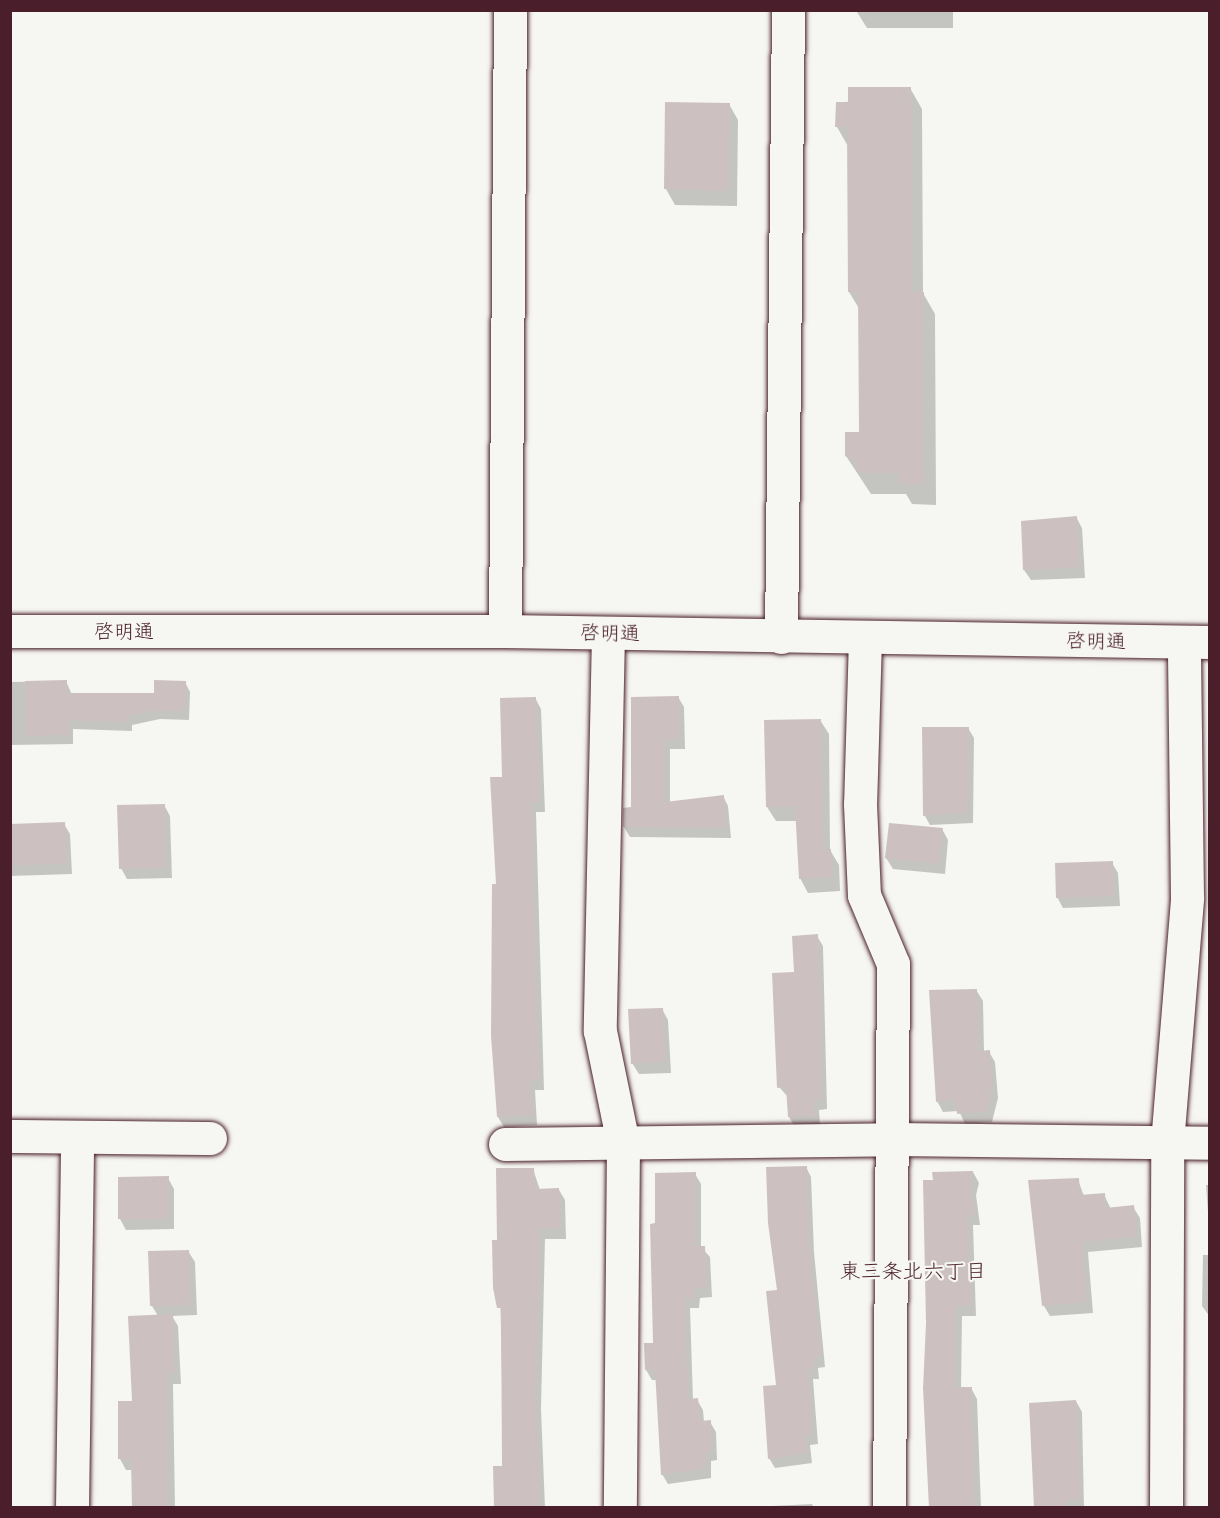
<!DOCTYPE html>
<html>
<head>
<meta charset="utf-8">
<style>
	body { margin:0 }
	#map { position:relative; width:1220px; height:1518px; overflow:hidden; background:#f6f6f2; font-family:Sriracha,"Klee One",sans-serif }
	div>[style] { position:absolute }
	.shadow>* { inset:0; background:#0003 }
	.building>* { inset:0; background:#ccc1c0 }
	.roads { filter:drop-shadow(0 0 2px #4a1f2b) drop-shadow(0 0 2px #4a1f2b) }
	.minor>* { height:33px; margin:-16.5px; padding:0 16.5px; transform-origin:16.5px; border-radius:16.5px; background:#f6f6f2 }
	span { translate:-50% -50%; white-space:nowrap; text-align:center; line-height:1.15; -webkit-text-stroke:4.5px #f6f6f2; paint-order:stroke }
	.street-label { font-size:20px; color:#4a1f2b }
	.neighbourhood-label { font-size:21px; color:#4a1f2b }
	.frame { position:absolute; inset:0; border:12px solid #4a1f2b; pointer-events:none }
</style>
</head>
<body>
<div id="map">
	<div class="shadow">
		<div style="clip-path:polygon(953px 10px,953px 28px,867px 28px,857px 12px,851px 10px)"></div>
		<div style="clip-path:polygon(910px 88px,922px 109px,923px 293px,935px 314px,936px 505px,912px 504px,906px 494px,871px 494px,846px 456px,860px 434px,860px 310px,849px 292px,849px 148px,837px 127px,837px 104px)"></div>
		<div style="clip-path:polygon(729px 104px,738px 120px,737px 206px,675px 205px,666px 189px)"></div>
		<div style="clip-path:polygon(1076px 517px,1082px 528px,1085px 578px,1031px 580px,1024px 570px)"></div>
		<div style="clip-path:polygon(66px 681px,72px 695px,155px 695px,185px 682px,190px 692px,189px 720px,160px 719px,132px 725px,132px 731px,73px 729px,73px 744px,10px 745px,10px 682px)"></div>
		<div style="clip-path:polygon(678px 697px,684px 707px,685px 749px,670px 749px,670px 803px,723px 796px,728px 806px,731px 838px,630px 837px,624px 827px)"></div>
		<div style="clip-path:polygon(535px 698px,541px 709px,545px 812px,536px 812px,544px 1090px,535px 1090px,537px 1125px,504px 1127px,498px 1117px,498px 886px,504px 778px)"></div>
		<div style="clip-path:polygon(820px 720px,829px 734px,830px 850px,839px 865px,840px 891px,808px 893px,800px 878px,797px 821px,776px 821px,767px 807px)"></div>
		<div style="clip-path:polygon(968px 728px,974px 738px,973px 823px,930px 825px,925px 816px)"></div>
		<div style="clip-path:polygon(164px 805px,170px 816px,172px 878px,127px 879px,121px 868px)"></div>
		<div style="clip-path:polygon(64px 824px,70px 834px,72px 874px,10px 876px,10px 825px)"></div>
		<div style="clip-path:polygon(942px 829px,948px 840px,945px 874px,893px 869px,886px 858px)"></div>
		<div style="clip-path:polygon(1112px 863px,1118px 873px,1120px 906px,1063px 908px,1057px 897px)"></div>
		<div style="clip-path:polygon(817px 936px,823px 946px,827px 1109px,819px 1110px,820px 1126px,795px 1127px,789px 1117px,788px 1097px,779px 1087px,796px 974px)"></div>
		<div style="clip-path:polygon(976px 990px,983px 1001px,984px 1052px,989px 1052px,995px 1062px,998px 1098px,992px 1122px,965px 1124px,959px 1111px,943px 1112px,937px 1101px)"></div>
		<div style="clip-path:polygon(662px 1009px,668px 1020px,671px 1073px,639px 1074px,632px 1063px)"></div>
		<div style="clip-path:polygon(806px 1167px,811px 1177px,814px 1252px,825px 1367px,818px 1368px,819px 1379px,813px 1379px,818px 1444px,810px 1445px,812px 1463px,775px 1468px,769px 1458px,778px 1387px,778px 1292px)"></div>
		<div style="clip-path:polygon(533px 1169px,540px 1190px,559px 1190px,565px 1200px,566px 1239px,545px 1239px,541px 1409px,545px 1508px,498px 1508px,504px 1467px,499px 1241px)"></div>
		<div style="clip-path:polygon(973px 1172px,979px 1183px,976px 1195px,980px 1225px,973px 1225px,976px 1316px,962px 1316px,961px 1389px,971px 1388px,977px 1399px,981px 1508px,931px 1508px,935px 1181px)"></div>
		<div style="clip-path:polygon(695px 1174px,701px 1184px,701px 1247px,710px 1257px,712px 1297px,700px 1298px,699px 1308px,690px 1308px,693px 1400px,697px 1400px,703px 1410px,704px 1422px,710px 1422px,716px 1432px,717px 1460px,711px 1461px,711px 1478px,668px 1484px,662px 1474px,657px 1380px,652px 1380px,646px 1370px,654px 1344px,656px 1225px)"></div>
		<div style="clip-path:polygon(168px 1178px,174px 1189px,174px 1229px,126px 1230px,120px 1219px)"></div>
		<div style="clip-path:polygon(1078px 1180px,1084px 1196px,1104px 1195px,1111px 1209px,1133px 1207px,1140px 1218px,1142px 1247px,1088px 1252px,1093px 1313px,1050px 1316px,1044px 1306px)"></div>
		<div style="clip-path:polygon(1206px 1185px,1210px 1185px,1210px 1239px)"></div>
		<div style="clip-path:polygon(188px 1251px,195px 1262px,197px 1315px,172px 1316px,178px 1326px,181px 1384px,173px 1384px,175px 1508px,133px 1508px,132px 1470px,126px 1470px,120px 1459px,158px 1316px,152px 1306px)"></div>
		<div style="clip-path:polygon(1203px 1255px,1210px 1255px,1210px 1317px,1202px 1306px)"></div>
		<div style="clip-path:polygon(1076px 1401px,1082px 1412px,1084px 1508px,1038px 1508px)"></div>
		<div style="clip-path:polygon(812px 1504px,814px 1508px,772px 1508px,772px 1506px)"></div>
	</div>
	<div class="building">
		<div style="clip-path:polygon(848px 87px,911px 87px,912px 292px,924px 292px,925px 484px,898px 484px,898px 473px,857px 473px,857px 462px,845px 456px,845px 432px,859px 432px,858px 292px,848px 292px,847px 127px,835px 127px,836px 102px,848px 102px)"></div>
		<div style="clip-path:polygon(665px 102px,730px 103px,728px 191px,664px 189px)"></div>
		<div style="clip-path:polygon(1077px 516px,1079px 567px,1023px 570px,1021px 521px)"></div>
		<div style="clip-path:polygon(67px 680px,67px 693px,154px 693px,154px 680px,186px 681px,185px 711px,154px 711px,127px 716px,127px 722px,68px 720px,69px 735px,26px 736px,25px 681px)"></div>
		<div style="clip-path:polygon(679px 696px,680px 739px,665px 740px,665px 802px,724px 795px,726px 828px,623px 827px,623px 808px,631px 807px,631px 697px)"></div>
		<div style="clip-path:polygon(536px 697px,540px 802px,531px 802px,539px 1080px,530px 1080px,532px 1115px,497px 1117px,491px 1036px,492px 884px,496px 884px,490px 777px,502px 777px,500px 698px)"></div>
		<div style="clip-path:polygon(821px 719px,823px 849px,831px 849px,832px 877px,799px 879px,795px 807px,766px 807px,764px 720px)"></div>
		<div style="clip-path:polygon(922px 727px,969px 727px,968px 813px,923px 816px)"></div>
		<div style="clip-path:polygon(165px 804px,166px 868px,119px 869px,117px 805px)"></div>
		<div style="clip-path:polygon(65px 822px,67px 864px,10px 865px,10px 824px)"></div>
		<div style="clip-path:polygon(889px 823px,943px 828px,939px 864px,885px 858px)"></div>
		<div style="clip-path:polygon(1113px 861px,1114px 896px,1056px 898px,1055px 863px)"></div>
		<div style="clip-path:polygon(818px 934px,822px 1100px,814px 1100px,815px 1116px,788px 1117px,786px 1087px,777px 1088px,772px 973px,794px 972px,792px 936px)"></div>
		<div style="clip-path:polygon(977px 989px,978px 1051px,990px 1050px,992px 1086px,987px 1111px,957px 1114px,956px 1100px,936px 1102px,929px 990px)"></div>
		<div style="clip-path:polygon(663px 1008px,666px 1062px,631px 1064px,628px 1009px)"></div>
		<div style="clip-path:polygon(807px 1166px,809px 1241px,821px 1357px,813px 1358px,814px 1369px,808px 1370px,813px 1435px,805px 1435px,808px 1453px,768px 1459px,763px 1386px,776px 1385px,766px 1291px,777px 1290px,768px 1223px,766px 1167px)"></div>
		<div style="clip-path:polygon(496px 1168px,534px 1168px,535px 1189px,559px 1188px,561px 1228px,540px 1229px,536px 1397px,540px 1508px,494px 1508px,493px 1466px,502px 1466px,501px 1308px,497px 1308px,493px 1288px,492px 1240px,497px 1240px)"></div>
		<div style="clip-path:polygon(973px 1171px,971px 1184px,975px 1215px,968px 1215px,971px 1305px,956px 1306px,955px 1387px,972px 1387px,975px 1508px,929px 1508px,923px 1388px,926px 1323px,923px 1180px,933px 1180px,932px 1172px)"></div>
		<div style="clip-path:polygon(696px 1172px,696px 1246px,705px 1246px,707px 1287px,694px 1288px,694px 1298px,685px 1298px,688px 1399px,698px 1398px,700px 1421px,711px 1420px,712px 1450px,706px 1451px,706px 1468px,661px 1475px,655px 1370px,645px 1370px,644px 1343px,653px 1343px,650px 1224px,655px 1223px,655px 1173px)"></div>
		<div style="clip-path:polygon(169px 1176px,169px 1219px,118px 1219px,118px 1177px)"></div>
		<div style="clip-path:polygon(1079px 1178px,1080px 1195px,1105px 1193px,1106px 1208px,1134px 1205px,1137px 1236px,1083px 1242px,1087px 1302px,1042px 1306px,1028px 1180px)"></div>
		<div style="clip-path:polygon(189px 1250px,191px 1305px,150px 1306px,148px 1251px)"></div>
		<div style="clip-path:polygon(173px 1314px,175px 1373px,168px 1374px,168px 1508px,132px 1508px,131px 1459px,118px 1459px,118px 1401px,132px 1401px,128px 1316px)"></div>
		<div style="clip-path:polygon(1076px 1400px,1081px 1500px,1067px 1500px,1068px 1508px,1034px 1508px,1029px 1403px)"></div>
	</div>
	<div class="roads">
		<div class="minor">
			<div style="left:10px;top:631px;width:495px"></div>
			<div style="left:505px;top:631px;width:705px;rotate:0.89deg"></div>
			<div style="left:505px;top:631px;width:621px;rotate:-89.54deg"></div>
			<div style="left:608px;top:633px;width:398px;rotate:91.2deg"></div>
			<div style="left:600px;top:1031px;width:114px;rotate:78.4deg"></div>
			<div style="left:623px;top:1143px;width:365px;rotate:90.5deg"></div>
			<div style="left:781px;top:637px;width:627px;rotate:-89.36deg"></div>
			<div style="left:865px;top:638px;width:166px;rotate:91.7deg"></div>
			<div style="left:860px;top:804px;width:91px;rotate:87.5deg"></div>
			<div style="left:864px;top:895px;width:75px;rotate:67.2deg"></div>
			<div style="left:893px;top:964px;width:544px;rotate:90.42deg"></div>
			<div style="left:10px;top:1136px;width:200px;rotate:0.6deg"></div>
			<div style="left:505px;top:1144px;width:389px;rotate:-0.7deg"></div>
			<div style="left:894px;top:1139px;width:316px;rotate:0.7deg"></div>
			<div style="left:72px;top:1508px;width:370px;rotate:-89.2deg"></div>
			<div style="left:1166px;top:1508px;width:365px;rotate:-89.8deg"></div>
			<div style="left:1167px;top:1143px;width:246px;rotate:-85.3deg"></div>
			<div style="left:1187px;top:898px;width:256px;rotate:-90.7deg"></div>
		</div>
	</div>
	<div class="street-label">
		<span style="left:124px;top:631px">啓明通</span>
		<span style="left:610px;top:633px;rotate:1deg">啓明通</span>
		<span style="left:1096px;top:641px;rotate:1deg">啓明通</span>
	</div>
	<div class="neighbourhood-label">
		<span style="left:913px;top:1271px">東三条北六丁目</span>
	</div>
	<div class="frame"></div>
</div>
</body>
</html>
